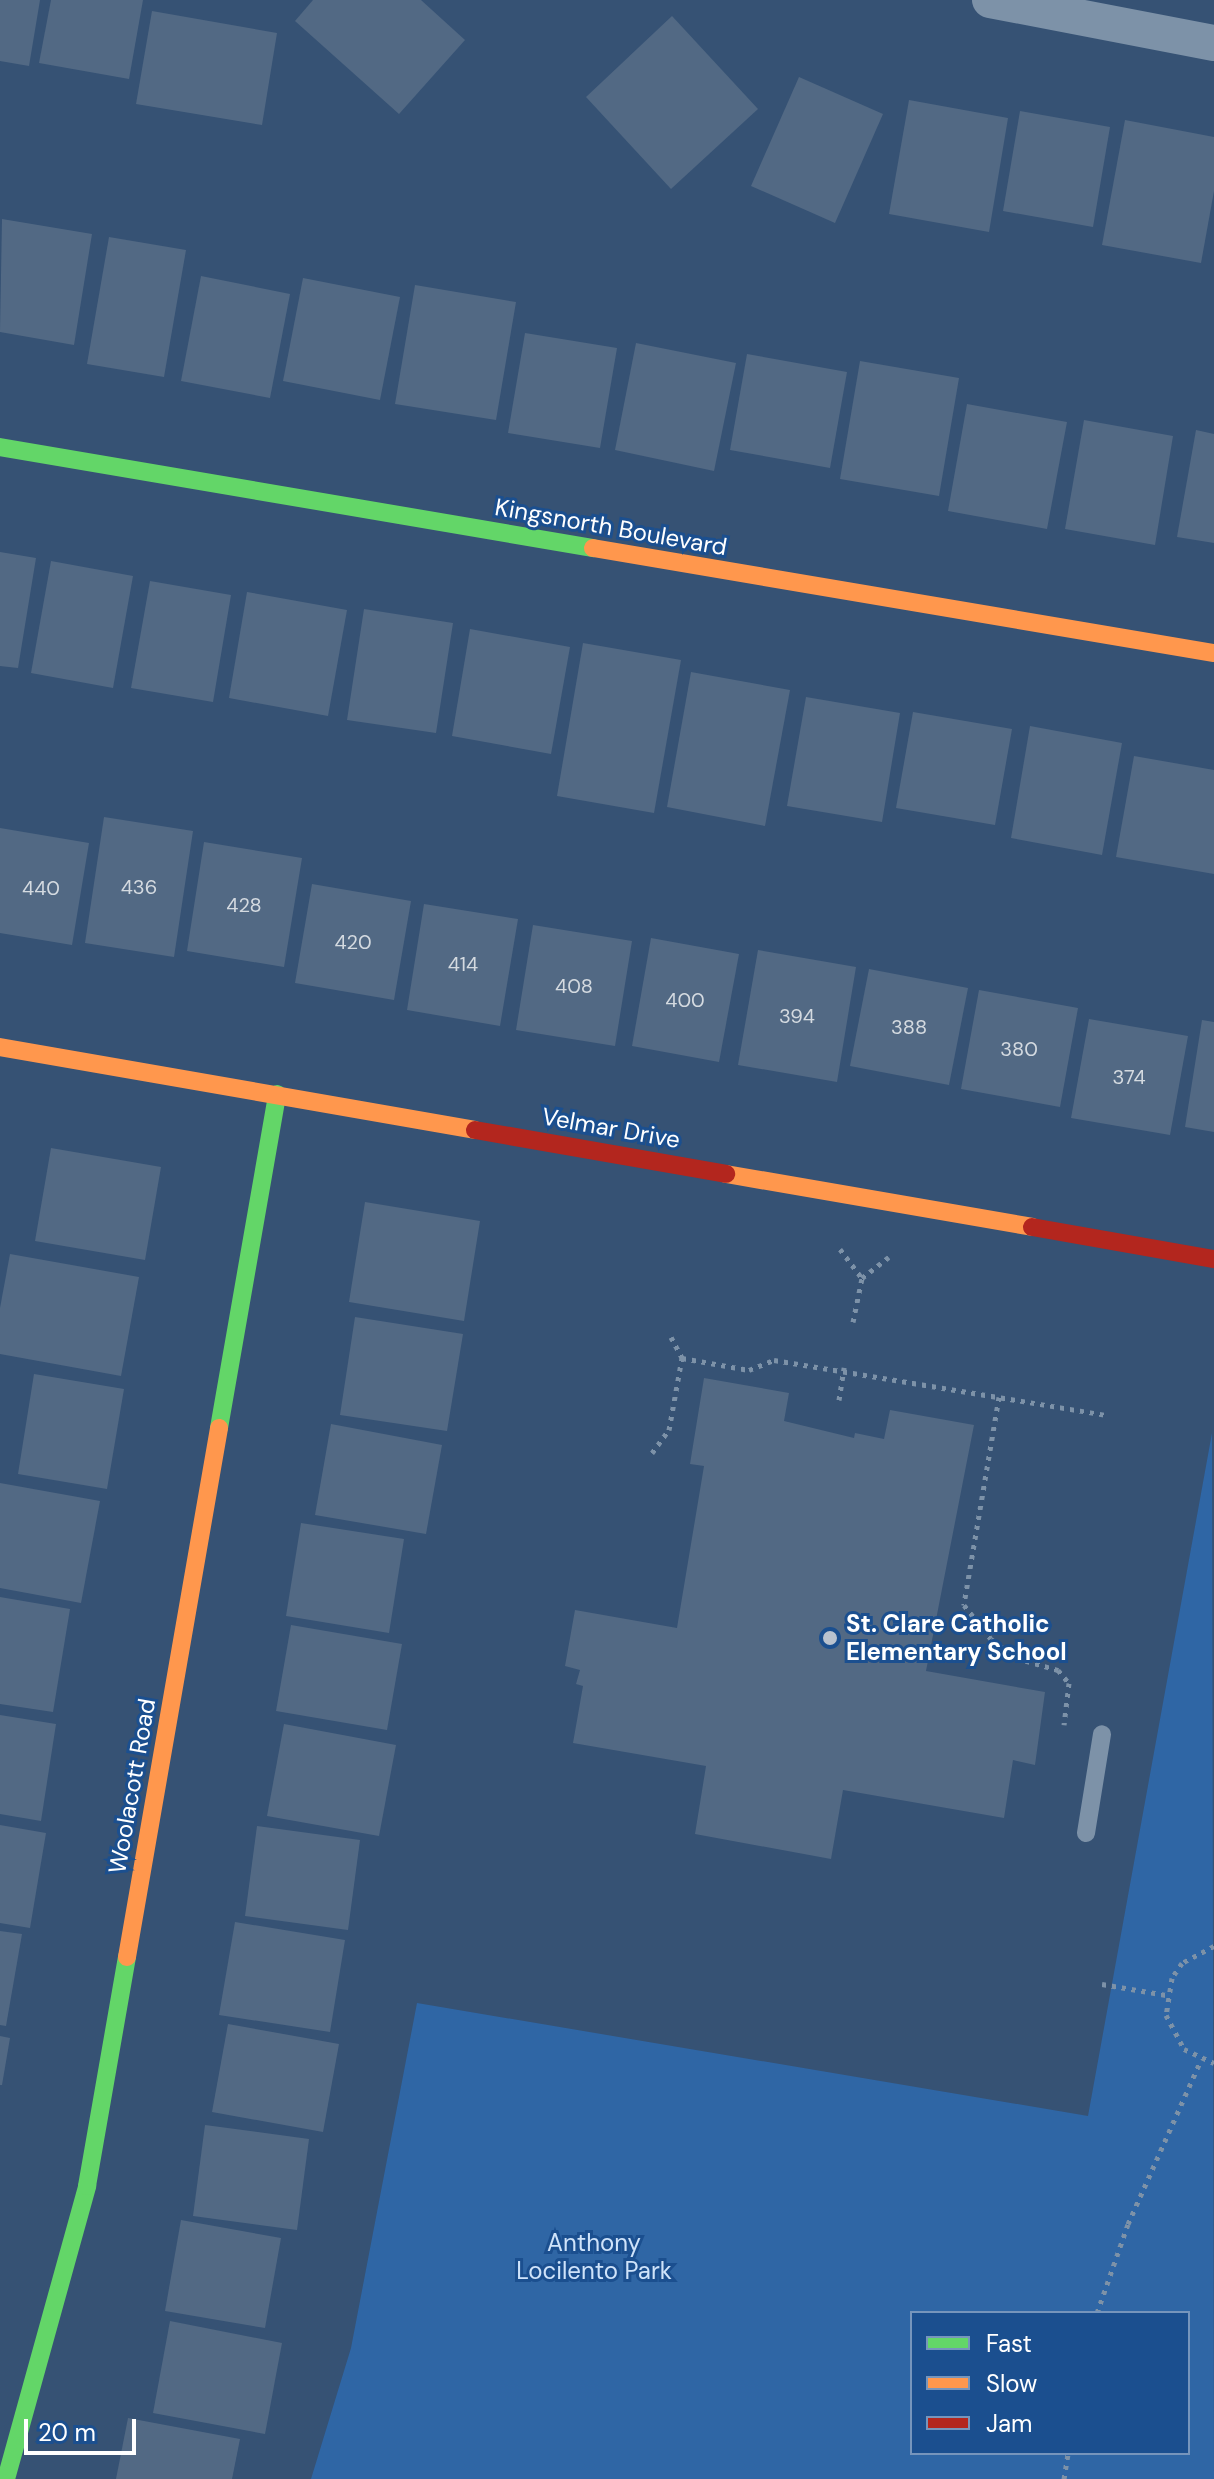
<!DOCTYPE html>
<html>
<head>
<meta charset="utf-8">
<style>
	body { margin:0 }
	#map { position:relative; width:1214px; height:2479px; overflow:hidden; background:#365274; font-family:"DM Sans",sans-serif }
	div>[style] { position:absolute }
	.green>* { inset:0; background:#2f66a5 }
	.building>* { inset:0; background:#526984 }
	.path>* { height:5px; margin-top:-2.5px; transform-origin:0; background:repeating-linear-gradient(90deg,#7d92a8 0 4px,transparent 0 10px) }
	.lane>* { height:18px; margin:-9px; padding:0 9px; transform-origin:9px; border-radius:9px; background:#7d92a8 }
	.street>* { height:36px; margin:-18px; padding:0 18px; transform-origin:18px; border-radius:18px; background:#7d92a8 }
	.fast>* { height:18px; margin:-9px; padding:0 9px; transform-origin:9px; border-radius:9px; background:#63d668 }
	.slow>* { height:18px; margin:-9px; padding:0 9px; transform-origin:9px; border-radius:9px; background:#ff974d }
	.jam>* { height:18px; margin:-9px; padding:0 9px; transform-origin:9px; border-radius:9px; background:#b3261e }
	.dots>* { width:22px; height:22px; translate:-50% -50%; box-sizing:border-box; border:4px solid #1b4f8f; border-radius:50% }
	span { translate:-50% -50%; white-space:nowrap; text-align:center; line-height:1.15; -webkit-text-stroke:6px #1b4f8f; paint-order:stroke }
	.number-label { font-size:20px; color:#d4dae0 }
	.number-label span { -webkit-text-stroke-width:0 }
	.street-label { font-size:24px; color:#fff }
	.poi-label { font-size:24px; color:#fff; font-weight:700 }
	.left { translate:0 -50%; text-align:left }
	.park-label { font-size:24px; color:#cfe3fa }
	.legend { position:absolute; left:910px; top:2311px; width:280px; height:144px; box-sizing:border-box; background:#1b4f8f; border:2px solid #7695bc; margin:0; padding:10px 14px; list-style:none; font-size:24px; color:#fff }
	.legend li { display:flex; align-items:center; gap:16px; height:40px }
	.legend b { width:40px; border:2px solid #7695bc }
	.scale { position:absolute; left:24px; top:2419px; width:112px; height:36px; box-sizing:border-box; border:4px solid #fff; border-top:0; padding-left:10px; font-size:24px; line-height:28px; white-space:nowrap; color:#fff; -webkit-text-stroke:6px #1b4f8f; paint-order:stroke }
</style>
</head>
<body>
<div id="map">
	<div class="green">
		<div style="clip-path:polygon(evenodd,1212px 1433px,1214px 2479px,311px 2479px,351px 2348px,417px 2003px,1088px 2116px,1212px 1433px,912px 2313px,1188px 2313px,1188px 2453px,912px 2453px,912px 2313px)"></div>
	</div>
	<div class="building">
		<div style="clip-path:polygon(0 0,40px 0,29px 66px,0 61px)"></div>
		<div style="clip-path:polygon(51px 0,143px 0,129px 79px,39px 63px)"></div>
		<div style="clip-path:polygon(313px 0,421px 0,465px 40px,399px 114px,295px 21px)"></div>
		<div style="clip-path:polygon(152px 11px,277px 33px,262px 125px,136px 104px)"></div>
		<div style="clip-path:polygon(672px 16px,758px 109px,671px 189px,586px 97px)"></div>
		<div style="clip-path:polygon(799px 77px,883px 114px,835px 223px,751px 186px)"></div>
		<div style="clip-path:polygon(909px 100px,1008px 118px,989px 232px,889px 214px)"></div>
		<div style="clip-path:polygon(1020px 111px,1110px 127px,1093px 227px,1003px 211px)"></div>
		<div style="clip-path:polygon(1125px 120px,1214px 137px,1214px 191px,1201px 263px,1102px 245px)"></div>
		<div style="clip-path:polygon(2px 219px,92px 234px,74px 345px,0 332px)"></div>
		<div style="clip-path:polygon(109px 237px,186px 250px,164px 377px,87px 364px)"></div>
		<div style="clip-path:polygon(201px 276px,290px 294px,270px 398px,181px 381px)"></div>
		<div style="clip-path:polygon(303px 278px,400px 297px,380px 400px,283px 381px)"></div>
		<div style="clip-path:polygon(415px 285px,516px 302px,496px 420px,395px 404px)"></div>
		<div style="clip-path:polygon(525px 333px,617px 348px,600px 448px,508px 433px)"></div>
		<div style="clip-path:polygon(636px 343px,736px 363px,714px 471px,615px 450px)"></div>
		<div style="clip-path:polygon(747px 354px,847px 372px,830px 468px,730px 450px)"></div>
		<div style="clip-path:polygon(860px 361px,959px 378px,939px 496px,840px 479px)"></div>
		<div style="clip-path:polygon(967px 404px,1067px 422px,1047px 529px,948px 511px)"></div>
		<div style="clip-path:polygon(1084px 420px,1173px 436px,1155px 545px,1065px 529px)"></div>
		<div style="clip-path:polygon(1196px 430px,1214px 434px,1214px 543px,1177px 537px)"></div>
		<div style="clip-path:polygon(0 552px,36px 558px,18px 668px,0 666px)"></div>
		<div style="clip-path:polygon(51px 561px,133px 576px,113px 688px,31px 673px)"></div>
		<div style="clip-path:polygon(150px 581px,231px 595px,213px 702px,131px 688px)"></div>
		<div style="clip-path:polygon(247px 592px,347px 610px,328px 716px,229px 698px)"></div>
		<div style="clip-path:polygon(364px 609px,453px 623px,436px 733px,347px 720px)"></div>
		<div style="clip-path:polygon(470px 629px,570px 647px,551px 754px,452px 736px)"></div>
		<div style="clip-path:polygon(583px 643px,681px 660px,654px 813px,557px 796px)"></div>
		<div style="clip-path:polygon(691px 672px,790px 690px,765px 826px,667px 807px)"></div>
		<div style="clip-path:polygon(806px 697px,900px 713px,882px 822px,787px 806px)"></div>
		<div style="clip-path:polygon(913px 712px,1012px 729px,995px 825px,896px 808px)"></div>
		<div style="clip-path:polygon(1030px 726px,1122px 743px,1102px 855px,1011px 838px)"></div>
		<div style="clip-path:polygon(1134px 756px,1214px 770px,1214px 874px,1116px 857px)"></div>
		<div style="clip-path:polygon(104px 817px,193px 831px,174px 957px,85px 943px)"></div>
		<div style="clip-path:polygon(0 828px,89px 843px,72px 945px,0 933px)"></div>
		<div style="clip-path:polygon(204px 842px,302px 858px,284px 967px,187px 951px)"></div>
		<div style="clip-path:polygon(312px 884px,411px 901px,394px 1000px,295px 983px)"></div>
		<div style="clip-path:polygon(424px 904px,518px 919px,500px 1026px,407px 1010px)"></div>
		<div style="clip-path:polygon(533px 925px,632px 941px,615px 1046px,516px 1030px)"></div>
		<div style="clip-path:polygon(651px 938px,739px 954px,719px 1062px,632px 1046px)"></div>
		<div style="clip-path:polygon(758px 950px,856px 967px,837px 1082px,738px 1065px)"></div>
		<div style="clip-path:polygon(869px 969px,968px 988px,949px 1085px,850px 1066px)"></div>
		<div style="clip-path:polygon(979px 990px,1078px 1008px,1060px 1107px,961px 1089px)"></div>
		<div style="clip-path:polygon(1089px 1019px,1188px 1036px,1170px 1135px,1071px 1118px)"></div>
		<div style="clip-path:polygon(1202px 1020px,1214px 1022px,1214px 1132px,1185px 1127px)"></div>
		<div style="clip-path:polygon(51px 1148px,161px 1167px,145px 1260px,35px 1241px)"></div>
		<div style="clip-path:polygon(365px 1202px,480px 1221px,464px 1321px,349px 1302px)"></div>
		<div style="clip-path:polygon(10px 1254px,139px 1277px,121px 1376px,0 1354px,0 1308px)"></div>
		<div style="clip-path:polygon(355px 1317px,463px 1334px,447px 1431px,340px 1415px)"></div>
		<div style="clip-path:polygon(34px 1374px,124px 1389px,107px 1489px,18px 1474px)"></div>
		<div style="clip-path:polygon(704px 1378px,789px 1393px,784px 1421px,854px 1438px,855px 1433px,884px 1439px,890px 1410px,974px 1425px,926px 1671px,1045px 1692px,1035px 1765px,1013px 1760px,1004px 1818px,843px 1790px,831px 1859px,695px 1834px,706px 1766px,573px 1743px,583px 1686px,576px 1684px,580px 1670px,565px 1666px,575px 1610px,677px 1628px,704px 1466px,690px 1464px)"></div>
		<div style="clip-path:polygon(331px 1424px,442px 1445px,426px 1534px,315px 1515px)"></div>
		<div style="clip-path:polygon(0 1483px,100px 1501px,81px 1603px,0 1588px)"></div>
		<div style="clip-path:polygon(301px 1523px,404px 1539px,389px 1633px,286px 1616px)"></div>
		<div style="clip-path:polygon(0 1597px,70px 1609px,53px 1712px,0 1704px)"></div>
		<div style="clip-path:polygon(291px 1625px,402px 1644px,387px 1730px,276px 1711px)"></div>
		<div style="clip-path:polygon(0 1715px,56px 1724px,41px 1821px,0 1814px)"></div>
		<div style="clip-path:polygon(284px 1724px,396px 1745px,379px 1836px,267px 1816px)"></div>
		<div style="clip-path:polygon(0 1825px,46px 1833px,30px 1928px,0 1923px)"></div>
		<div style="clip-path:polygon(257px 1826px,360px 1840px,348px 1930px,245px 1916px)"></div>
		<div style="clip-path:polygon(235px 1922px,345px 1940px,330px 2032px,219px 2015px)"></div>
		<div style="clip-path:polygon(0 1931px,22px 1934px,6px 2026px,0 2025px)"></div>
		<div style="clip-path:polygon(228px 2024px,339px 2044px,323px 2132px,212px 2112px)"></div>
		<div style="clip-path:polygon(0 2036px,10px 2038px,2px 2085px,0 2085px)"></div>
		<div style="clip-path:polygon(205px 2125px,309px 2139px,297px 2230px,193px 2216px)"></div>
		<div style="clip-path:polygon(181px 2220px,281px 2238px,265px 2328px,165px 2311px)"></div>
		<div style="clip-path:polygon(170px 2321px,282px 2343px,265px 2434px,153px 2413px)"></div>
		<div style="clip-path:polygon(128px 2418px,240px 2439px,232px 2479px,116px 2479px)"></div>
	</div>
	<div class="path">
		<div style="left:840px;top:1249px;width:36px;rotate:53deg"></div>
		<div style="left:862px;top:1278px;width:34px;rotate:-38deg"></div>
		<div style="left:853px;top:1322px;width:45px;rotate:-78.4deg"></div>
		<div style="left:671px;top:1337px;width:24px;rotate:62deg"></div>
		<div style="left:682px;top:1358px;width:68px;rotate:10.2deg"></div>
		<div style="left:749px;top:1370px;width:27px;rotate:-22deg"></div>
		<div style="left:774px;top:1360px;width:336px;rotate:9.4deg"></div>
		<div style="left:999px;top:1397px;width:211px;rotate:99.6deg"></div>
		<div style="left:964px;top:1605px;width:43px;rotate:51.5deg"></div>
		<div style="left:991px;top:1639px;width:31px;rotate:37deg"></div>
		<div style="left:1016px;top:1658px;width:44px;rotate:15.9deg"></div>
		<div style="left:1058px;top:1670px;width:17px;rotate:50deg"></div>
		<div style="left:1069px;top:1683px;width:42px;rotate:96.8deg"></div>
		<div style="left:839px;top:1400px;width:33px;rotate:-81deg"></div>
		<div style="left:652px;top:1453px;width:29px;rotate:-54deg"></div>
		<div style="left:669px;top:1430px;width:73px;rotate:-79.8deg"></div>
		<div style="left:1214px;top:1946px;width:36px;rotate:152deg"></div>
		<div style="left:1182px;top:1963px;width:18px;rotate:124deg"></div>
		<div style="left:1172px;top:1978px;width:37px;rotate:99deg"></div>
		<div style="left:1166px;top:2015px;width:38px;rotate:62deg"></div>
		<div style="left:1184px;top:2049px;width:33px;rotate:25deg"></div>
		<div style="left:1102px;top:1984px;width:65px;rotate:9.8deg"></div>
		<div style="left:1097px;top:2313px;width:94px;rotate:-70.8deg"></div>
		<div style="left:1128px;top:2224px;width:180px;rotate:-66deg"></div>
		<div style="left:1064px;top:2479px;width:26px;rotate:-81deg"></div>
	</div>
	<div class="lane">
		<div style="left:1086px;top:1833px;width:100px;rotate:-80.8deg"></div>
	</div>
	<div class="street">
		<div style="left:990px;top:0;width:228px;rotate:10.9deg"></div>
	</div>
	<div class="fast">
		<div style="left:0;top:447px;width:602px;rotate:9.67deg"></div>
		<div style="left:219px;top:1428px;width:339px;rotate:-80.1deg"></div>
		<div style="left:6px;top:2479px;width:304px;rotate:-74.5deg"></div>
		<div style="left:87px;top:2186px;width:232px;rotate:-80.1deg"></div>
	</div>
	<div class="slow">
		<div style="left:593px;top:548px;width:630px;rotate:9.6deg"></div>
		<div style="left:0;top:1047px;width:482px;rotate:9.9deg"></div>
		<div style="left:726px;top:1174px;width:311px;rotate:9.8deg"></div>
		<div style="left:127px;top:1957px;width:537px;rotate:-80.13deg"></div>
	</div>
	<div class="jam">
		<div style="left:475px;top:1130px;width:255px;rotate:9.9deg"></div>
		<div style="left:1032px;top:1227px;width:185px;rotate:10deg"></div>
	</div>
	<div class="dots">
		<div style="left:830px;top:1638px;background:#b9c2ce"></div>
	</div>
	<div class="number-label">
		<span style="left:139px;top:887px">436</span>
		<span style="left:41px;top:888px">440</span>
		<span style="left:244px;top:905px">428</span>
		<span style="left:353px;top:942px">420</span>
		<span style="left:463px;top:964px">414</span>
		<span style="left:574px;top:986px">408</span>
		<span style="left:685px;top:1000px">400</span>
		<span style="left:797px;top:1016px">394</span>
		<span style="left:909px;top:1027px">388</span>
		<span style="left:1019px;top:1049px">380</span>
		<span style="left:1129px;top:1077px">374</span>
	</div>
	<div class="street-label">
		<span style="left:611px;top:527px;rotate:10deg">Kingsnorth Boulevard</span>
		<span style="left:611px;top:1128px;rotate:10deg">Velmar Drive</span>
		<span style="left:132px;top:1786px;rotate:-80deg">Woolacott Road</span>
	</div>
	<div class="poi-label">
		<span class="left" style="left:846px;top:1638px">St. Clare Catholic<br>Elementary School</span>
	</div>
	<div class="park-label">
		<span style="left:594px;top:2257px">Anthony<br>Locilento Park</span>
	</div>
	<ul class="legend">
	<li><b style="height:10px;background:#63d668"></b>Fast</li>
	<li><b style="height:10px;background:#ff974d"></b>Slow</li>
	<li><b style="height:10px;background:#b3261e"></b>Jam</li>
	</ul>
	<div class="scale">20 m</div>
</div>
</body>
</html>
